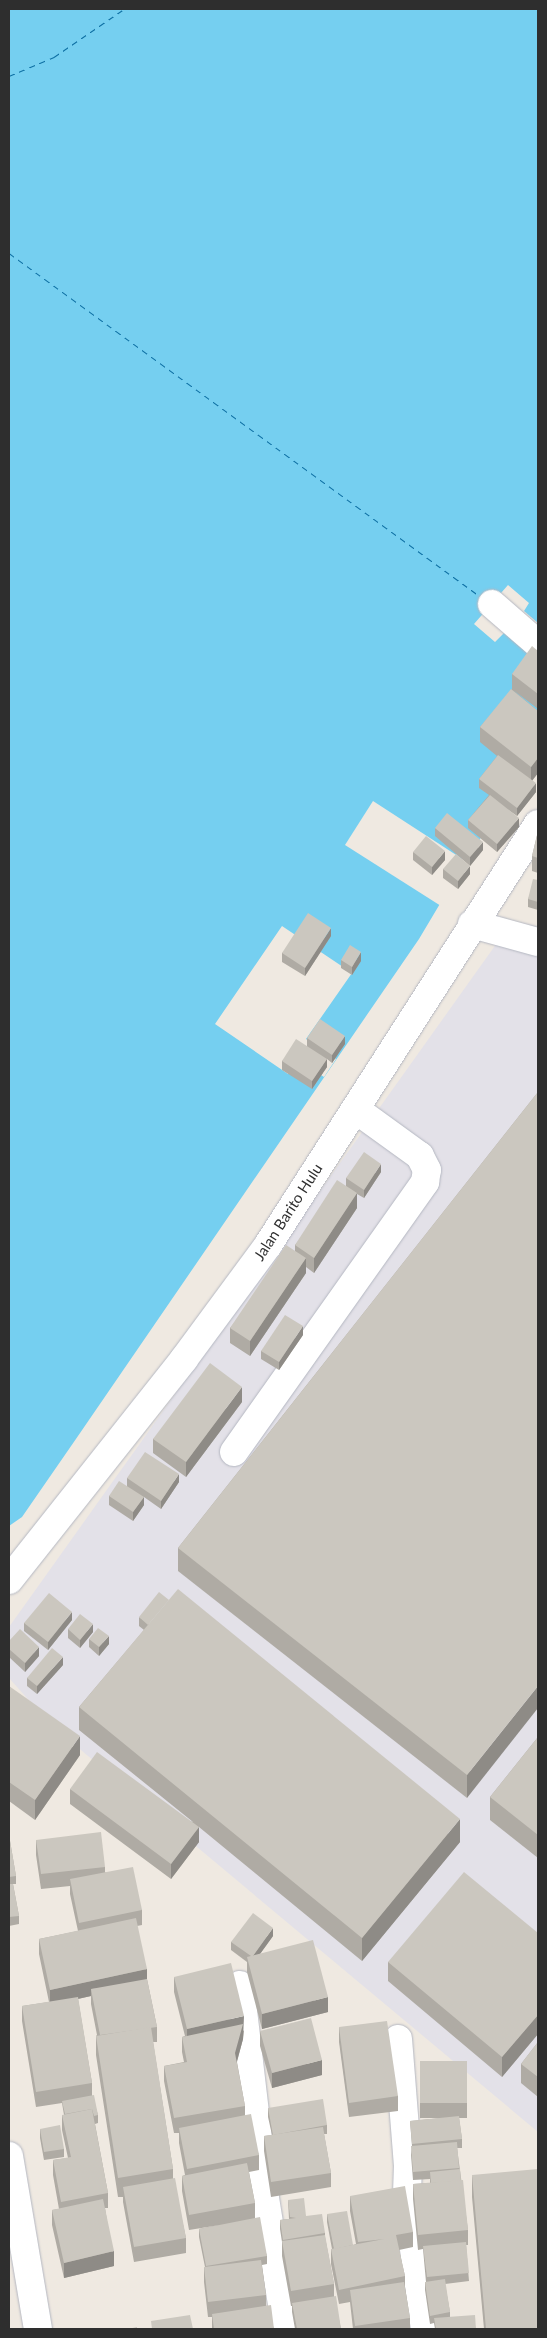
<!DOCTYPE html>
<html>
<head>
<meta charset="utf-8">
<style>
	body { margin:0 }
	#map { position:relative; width:547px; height:2338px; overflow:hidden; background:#efe9e1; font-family:Lato,sans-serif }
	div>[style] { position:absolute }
	.industrial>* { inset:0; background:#e3e1e8 }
	.water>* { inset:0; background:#75cff0 }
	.pier>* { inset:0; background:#efe9e1 }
	.ferry>* { height:1px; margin-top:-0.5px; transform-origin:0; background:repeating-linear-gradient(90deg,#0d6fa3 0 6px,transparent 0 11px) }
	.roads { filter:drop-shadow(0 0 1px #b4b7c1) drop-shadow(0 0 1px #b4b7c1) }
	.minor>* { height:28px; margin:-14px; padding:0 14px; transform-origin:14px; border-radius:14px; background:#fff }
	.wall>* { inset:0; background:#afaba4 }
	.shaded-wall>* { inset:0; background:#8e8b86 }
	.building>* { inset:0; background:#cbc7bf }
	span { translate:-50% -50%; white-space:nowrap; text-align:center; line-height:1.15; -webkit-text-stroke:4px #fff; paint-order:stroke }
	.street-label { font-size:15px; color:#2e2e2e }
	.frame { position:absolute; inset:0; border:10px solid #2e2e2e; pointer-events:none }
</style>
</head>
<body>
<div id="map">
	<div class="industrial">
		<div style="clip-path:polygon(512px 922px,538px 927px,538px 2132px,51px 1725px,9px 1678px,9px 1627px)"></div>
	</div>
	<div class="water">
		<div style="clip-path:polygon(9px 9px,538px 9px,538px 755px,469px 855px,419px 939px,78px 1436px,22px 1517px,9px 1526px)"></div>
	</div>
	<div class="pier">
		<div style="clip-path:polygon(508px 585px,529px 603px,524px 611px,538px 623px,538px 662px,504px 633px,495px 642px,474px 624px)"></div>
		<div style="clip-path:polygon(373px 801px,467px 862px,441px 906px,345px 845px)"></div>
		<div style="clip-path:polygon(282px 926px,352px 973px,306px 1039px,336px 1059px,324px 1077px,298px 1060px,288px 1074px,215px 1024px)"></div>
	</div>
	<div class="ferry">
		<div style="left:9px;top:76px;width:49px;rotate:-22.9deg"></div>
		<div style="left:54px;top:57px;width:85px;rotate:-34.4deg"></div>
		<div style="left:9px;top:253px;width:584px;rotate:36.09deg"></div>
	</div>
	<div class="roads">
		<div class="minor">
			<div style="left:492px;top:604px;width:61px;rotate:41deg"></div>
			<div style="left:472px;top:924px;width:68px;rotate:15.3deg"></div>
			<div style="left:234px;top:1452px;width:331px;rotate:-54.7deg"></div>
			<div style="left:425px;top:1182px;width:12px;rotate:-81deg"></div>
			<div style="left:427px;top:1170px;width:16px;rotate:-117deg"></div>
			<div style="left:420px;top:1156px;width:80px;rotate:-144.1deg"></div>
			<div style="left:9px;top:1580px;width:282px;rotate:-51.6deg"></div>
			<div style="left:184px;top:1359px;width:142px;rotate:-53.6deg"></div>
			<div style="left:268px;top:1245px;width:500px;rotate:-57.33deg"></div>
			<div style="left:240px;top:1985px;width:214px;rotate:83.3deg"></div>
			<div style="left:265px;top:2198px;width:133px;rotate:80.9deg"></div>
			<div style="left:398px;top:2039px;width:126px;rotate:85.5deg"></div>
			<div style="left:408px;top:2165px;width:33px;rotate:92deg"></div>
			<div style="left:407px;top:2198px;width:132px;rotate:82.2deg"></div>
			<div style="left:9px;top:2156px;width:175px;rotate:80.5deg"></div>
		</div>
	</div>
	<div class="wall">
		<div style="clip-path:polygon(538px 651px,538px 709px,513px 690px,538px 711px,538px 773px,532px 781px,536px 792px,517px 816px,507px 809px,519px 827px,497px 852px,468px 828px,468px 820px,489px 795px,479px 788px,479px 779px,497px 756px,480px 742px,480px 727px,512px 689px,512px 674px)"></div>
		<div style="clip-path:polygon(435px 828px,483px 850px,470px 866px,435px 836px)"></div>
		<div style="clip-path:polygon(538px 831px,538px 873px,532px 871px,532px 856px)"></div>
		<div style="clip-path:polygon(413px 852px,445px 860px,432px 875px,413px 860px)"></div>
		<div style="clip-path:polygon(443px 869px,470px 874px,458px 889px,443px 878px)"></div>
		<div style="clip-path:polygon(538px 880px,538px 910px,528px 907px,528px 899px)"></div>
		<div style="clip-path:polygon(331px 936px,305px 976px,282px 962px,282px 953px)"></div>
		<div style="clip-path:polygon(341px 960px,361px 961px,352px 975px,341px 968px)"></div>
		<div style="clip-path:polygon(307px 1038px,345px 1044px,332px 1063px,327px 1059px,327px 1067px,312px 1089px,282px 1070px,282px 1061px,307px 1046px)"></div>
		<div style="clip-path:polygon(538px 1092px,467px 1798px,178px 1571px,178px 1548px)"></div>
		<div style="clip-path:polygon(381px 1172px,364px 1198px,357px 1194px,357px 1208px,314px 1273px,306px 1267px,306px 1273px,250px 1356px,230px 1343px,230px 1328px,295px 1251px,295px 1245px,346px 1186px,346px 1178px)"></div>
		<div style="clip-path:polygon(303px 1335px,279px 1370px,261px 1359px,261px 1351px)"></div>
		<div style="clip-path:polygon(242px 1402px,186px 1477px,153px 1453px,153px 1439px)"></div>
		<div style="clip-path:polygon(127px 1478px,179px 1482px,161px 1509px,144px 1497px,144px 1505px,133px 1521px,109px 1505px,109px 1496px,127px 1486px)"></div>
		<div style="clip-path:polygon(139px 1617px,460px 1842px,362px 1961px,199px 1827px,199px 1842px,171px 1879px,70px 1804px,70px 1789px,193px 1822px,79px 1730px,79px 1707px,144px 1630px,139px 1626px)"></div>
		<div style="clip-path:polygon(72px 1620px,48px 1650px,24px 1631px,24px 1623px)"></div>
		<div style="clip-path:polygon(68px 1629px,93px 1632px,80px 1648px,68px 1638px)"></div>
		<div style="clip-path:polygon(89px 1639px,109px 1644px,99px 1656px,89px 1647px)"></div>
		<div style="clip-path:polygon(9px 1641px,39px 1656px,25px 1672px,9px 1657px)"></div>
		<div style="clip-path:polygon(63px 1665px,37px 1694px,27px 1686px,27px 1678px)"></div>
		<div style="clip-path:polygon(9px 1686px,80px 1755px,35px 1820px,9px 1801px)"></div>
		<div style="clip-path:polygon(538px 1737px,538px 1858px,490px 1820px,490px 1797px)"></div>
		<div style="clip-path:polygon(9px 1835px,16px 1876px,16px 1884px,13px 1884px,19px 1916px,19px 1924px,9px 1926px)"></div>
		<div style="clip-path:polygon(36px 1840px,105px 1867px,105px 1872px,142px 1910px,142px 1925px,137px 1926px,147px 1979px,157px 2027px,157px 2042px,153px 2042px,173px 2169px,173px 2178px,186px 2238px,186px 2253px,134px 2262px,123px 2202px,123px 2197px,118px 2197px,96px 2055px,96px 2036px,97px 2035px,91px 2004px,91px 1996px,78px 1999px,92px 2083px,92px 2095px,98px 2115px,98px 2123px,95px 2124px,108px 2193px,108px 2208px,105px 2208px,114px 2266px,64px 2278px,52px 2225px,52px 2210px,59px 2209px,53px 2175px,53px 2160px,68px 2158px,62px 2130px,62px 2115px,64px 2115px,62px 2103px,36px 2107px,22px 2021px,22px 2006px,49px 2002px,39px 1954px,39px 1939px,78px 1931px,70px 1894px,70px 1886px,41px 1889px,36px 1855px)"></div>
		<div style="clip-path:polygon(538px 1933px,538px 2034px,502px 2077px,388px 1981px,388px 1962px)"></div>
		<div style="clip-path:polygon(273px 1936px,260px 1954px,328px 2012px,262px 2029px,247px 1972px,247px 1962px,231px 1950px,231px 1942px)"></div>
		<div style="clip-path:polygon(174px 1977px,244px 2031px,243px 2039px,237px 2062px,245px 2106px,245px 2115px,259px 2155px,259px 2170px,249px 2172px,255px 2203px,255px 2218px,267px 2256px,267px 2264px,262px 2265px,266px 2295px,266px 2305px,274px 2329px,212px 2329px,212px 2317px,208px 2317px,204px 2282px,204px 2267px,205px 2267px,199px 2237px,199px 2229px,220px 2225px,189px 2230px,182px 2191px,182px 2176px,185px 2175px,179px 2143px,179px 2133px,174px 2133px,164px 2081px,164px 2066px,184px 2062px,182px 2052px,182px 2037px,185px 2036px,174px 1992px)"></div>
		<div style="clip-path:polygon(339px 2027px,398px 2096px,398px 2111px,349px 2117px,339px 2042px)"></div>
		<div style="clip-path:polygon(260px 2031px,322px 2075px,272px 2088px,260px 2046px)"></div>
		<div style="clip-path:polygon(538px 2042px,538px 2097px,521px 2083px,521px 2064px)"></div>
		<div style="clip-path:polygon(420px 2061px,467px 2061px,467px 2118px,459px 2118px,462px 2139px,462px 2148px,457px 2148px,468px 2230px,468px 2245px,466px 2245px,469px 2281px,445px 2284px,450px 2312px,450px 2317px,476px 2329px,435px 2329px,434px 2323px,430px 2324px,425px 2290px,425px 2282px,426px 2282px,423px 2249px,418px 2250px,413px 2199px,413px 2184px,430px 2183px,430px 2179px,413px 2180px,411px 2155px,412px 2146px,410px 2121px,442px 2118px,420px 2118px)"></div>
		<div style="clip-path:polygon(268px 2108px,327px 2125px,327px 2134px,324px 2134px,331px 2173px,331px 2187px,271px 2197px,264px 2151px,264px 2136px,272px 2135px,268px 2117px)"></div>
		<div style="clip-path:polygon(40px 2129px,64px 2149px,64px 2157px,44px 2160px,40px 2138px)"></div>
		<div style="clip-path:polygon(472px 2175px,538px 2329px,484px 2329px,472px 2197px)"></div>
		<div style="clip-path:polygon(350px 2196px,413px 2232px,413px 2247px,399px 2250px,405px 2276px,405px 2287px,410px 2318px,410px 2329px,353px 2329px,350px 2302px,339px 2304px,331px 2264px,331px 2249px,332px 2249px,327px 2222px,327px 2214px,353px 2245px,356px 2244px,350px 2211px)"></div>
		<div style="clip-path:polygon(288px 2200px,325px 2233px,325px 2237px,334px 2284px,334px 2296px,341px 2329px,295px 2329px,292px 2312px,292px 2306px,291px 2306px,282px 2256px,282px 2242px,280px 2229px,280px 2220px,289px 2219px)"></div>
	</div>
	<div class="shaded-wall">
		<div style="clip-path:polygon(538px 758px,538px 773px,531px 782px,531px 767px)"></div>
		<div style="clip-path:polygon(536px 783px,536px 792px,517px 816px,517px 808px)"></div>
		<div style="clip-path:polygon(519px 818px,519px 827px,497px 852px,497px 844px)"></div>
		<div style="clip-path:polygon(483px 842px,483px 850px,470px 866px,470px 857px)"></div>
		<div style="clip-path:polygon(445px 851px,445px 860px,432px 875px,432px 867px)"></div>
		<div style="clip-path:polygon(470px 866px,470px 874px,458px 889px,458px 881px)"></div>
		<div style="clip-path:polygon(331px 928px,331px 936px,305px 976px,305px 968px)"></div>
		<div style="clip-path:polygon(361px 952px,361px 961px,352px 975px,352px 967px)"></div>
		<div style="clip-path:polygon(345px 1036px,345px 1044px,332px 1063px,332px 1055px)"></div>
		<div style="clip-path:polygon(327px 1059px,327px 1067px,312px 1089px,312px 1081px)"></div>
		<div style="clip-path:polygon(381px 1164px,381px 1172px,364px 1198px,364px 1190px)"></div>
		<div style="clip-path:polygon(357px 1193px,357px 1208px,314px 1273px,314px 1258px)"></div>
		<div style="clip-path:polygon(306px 1258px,306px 1273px,250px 1356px,250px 1341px)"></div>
		<div style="clip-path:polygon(303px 1326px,303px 1335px,279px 1370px,279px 1362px)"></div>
		<div style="clip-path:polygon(242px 1387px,242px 1402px,186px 1477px,186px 1462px)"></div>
		<div style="clip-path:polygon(179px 1474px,179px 1482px,161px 1509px,161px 1501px)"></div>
		<div style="clip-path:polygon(144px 1497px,144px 1505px,133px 1521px,133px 1512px)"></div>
		<div style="clip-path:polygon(72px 1612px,72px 1620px,48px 1650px,48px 1642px)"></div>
		<div style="clip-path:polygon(93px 1624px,93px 1632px,80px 1648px,80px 1640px)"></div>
		<div style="clip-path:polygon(109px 1636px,109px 1644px,99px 1656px,99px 1647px)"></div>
		<div style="clip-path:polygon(39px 1647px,39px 1656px,25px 1672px,25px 1663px)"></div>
		<div style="clip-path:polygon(63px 1657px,63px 1665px,37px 1694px,37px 1686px)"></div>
		<div style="clip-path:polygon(538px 1686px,538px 1708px,467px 1798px,467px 1775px)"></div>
		<div style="clip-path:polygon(80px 1736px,80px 1755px,35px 1820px,35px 1800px)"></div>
		<div style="clip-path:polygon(460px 1819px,460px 1842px,362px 1961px,362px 1938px)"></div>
		<div style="clip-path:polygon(199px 1827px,199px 1842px,171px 1879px,171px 1864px)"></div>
		<div style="clip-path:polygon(273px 1928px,273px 1936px,252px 1965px,252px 1957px)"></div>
		<div style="clip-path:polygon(147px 1969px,147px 1984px,91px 1989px,91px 1996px,50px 2005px,50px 1990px)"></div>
		<div style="clip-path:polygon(328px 1997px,328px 2012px,262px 2029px,262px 2014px)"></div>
		<div style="clip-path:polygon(538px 2015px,538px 2034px,502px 2077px,502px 2057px)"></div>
		<div style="clip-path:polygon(244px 2016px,243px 2039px,235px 2068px,187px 2044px,187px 2029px)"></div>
		<div style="clip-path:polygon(322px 2060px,322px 2075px,272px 2088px,272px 2073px)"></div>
		<div style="clip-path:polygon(114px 2251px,114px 2266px,64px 2278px,64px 2263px)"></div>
	</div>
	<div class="building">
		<div style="clip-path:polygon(532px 646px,538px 651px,538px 694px,512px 674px)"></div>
		<div style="clip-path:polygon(511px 689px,538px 711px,538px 758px,531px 767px,480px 727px)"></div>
		<div style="clip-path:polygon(498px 755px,536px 783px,517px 808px,479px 779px)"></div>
		<div style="clip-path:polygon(490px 795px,519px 818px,497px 844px,468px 820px)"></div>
		<div style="clip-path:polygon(447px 813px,483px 842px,470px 857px,435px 828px)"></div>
		<div style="clip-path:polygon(538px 831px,538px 858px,532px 856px)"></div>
		<div style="clip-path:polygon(426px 836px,445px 851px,432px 867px,413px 852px)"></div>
		<div style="clip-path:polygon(456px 854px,470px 866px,458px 881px,443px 869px)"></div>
		<div style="clip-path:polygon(533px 879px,538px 880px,538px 902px,528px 899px)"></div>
		<div style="clip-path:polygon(308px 913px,331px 928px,305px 968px,282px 953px)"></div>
		<div style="clip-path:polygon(350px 945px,361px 952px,352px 967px,341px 960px)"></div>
		<div style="clip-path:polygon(320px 1019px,345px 1036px,332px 1055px,307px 1038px)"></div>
		<div style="clip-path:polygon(296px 1039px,327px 1059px,312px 1081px,282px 1061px)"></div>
		<div style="clip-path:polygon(538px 1092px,538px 1686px,467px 1775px,178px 1548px)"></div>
		<div style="clip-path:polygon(364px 1152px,381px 1164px,364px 1190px,346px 1178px)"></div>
		<div style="clip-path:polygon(337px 1180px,357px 1193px,314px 1258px,295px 1245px)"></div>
		<div style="clip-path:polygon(286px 1245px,306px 1258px,250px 1341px,230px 1328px)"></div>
		<div style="clip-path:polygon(285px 1315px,303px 1326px,279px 1362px,261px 1351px)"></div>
		<div style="clip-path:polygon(210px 1363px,242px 1387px,186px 1462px,153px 1439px)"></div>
		<div style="clip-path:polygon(145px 1452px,179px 1474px,161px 1501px,127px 1478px)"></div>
		<div style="clip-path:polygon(119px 1481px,144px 1497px,133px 1512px,109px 1496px)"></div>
		<div style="clip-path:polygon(178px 1589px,460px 1819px,362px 1938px,79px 1707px)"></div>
		<div style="clip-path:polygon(159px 1592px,169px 1600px,148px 1625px,139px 1617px)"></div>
		<div style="clip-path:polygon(49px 1593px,72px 1612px,48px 1642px,24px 1623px)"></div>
		<div style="clip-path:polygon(80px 1614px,93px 1624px,80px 1640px,68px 1629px)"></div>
		<div style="clip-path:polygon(98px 1628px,109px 1636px,99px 1647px,89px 1639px)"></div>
		<div style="clip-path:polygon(20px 1629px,39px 1647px,25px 1663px,9px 1649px,9px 1641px)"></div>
		<div style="clip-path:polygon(52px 1648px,63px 1657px,37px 1686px,27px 1678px)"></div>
		<div style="clip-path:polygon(9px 1686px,80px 1736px,35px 1800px,9px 1782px)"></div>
		<div style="clip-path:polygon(538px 1737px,538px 1835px,490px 1797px)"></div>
		<div style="clip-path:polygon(97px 1752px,199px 1827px,171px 1864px,70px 1789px)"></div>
		<div style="clip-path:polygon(101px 1832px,105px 1867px,41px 1874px,36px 1840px)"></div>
		<div style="clip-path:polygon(9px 1835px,16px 1876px,9px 1877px)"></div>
		<div style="clip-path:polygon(133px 1867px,142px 1910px,79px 1923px,70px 1879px)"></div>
		<div style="clip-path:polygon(464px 1872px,538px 1933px,538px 2015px,502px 2057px,388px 1962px)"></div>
		<div style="clip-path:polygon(9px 1884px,13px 1884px,19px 1916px,9px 1917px)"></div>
		<div style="clip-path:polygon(253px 1913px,273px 1928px,253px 1956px,251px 1956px,231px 1942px)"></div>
		<div style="clip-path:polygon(136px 1918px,147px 1969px,50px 1990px,39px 1939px)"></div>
		<div style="clip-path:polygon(313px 1940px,328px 1997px,262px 2014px,247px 1957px)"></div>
		<div style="clip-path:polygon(231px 1963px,244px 2016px,187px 2029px,174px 1977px)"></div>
		<div style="clip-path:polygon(147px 1979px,157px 2027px,100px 2035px,91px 1989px)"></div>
		<div style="clip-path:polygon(78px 1997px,92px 2083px,36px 2092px,22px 2006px)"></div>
		<div style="clip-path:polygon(311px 2018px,322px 2060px,272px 2073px,260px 2031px)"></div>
		<div style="clip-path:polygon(387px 2021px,398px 2096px,349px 2103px,339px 2027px)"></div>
		<div style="clip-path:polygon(243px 2024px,235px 2053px,245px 2106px,174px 2118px,164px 2066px,187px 2062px,182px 2037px)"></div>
		<div style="clip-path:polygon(151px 2027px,173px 2169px,118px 2178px,96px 2036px)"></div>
		<div style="clip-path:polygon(538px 2042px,538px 2077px,521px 2064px)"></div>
		<div style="clip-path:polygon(420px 2061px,467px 2061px,467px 2103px,420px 2103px)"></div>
		<div style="clip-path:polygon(94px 2095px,98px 2115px,94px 2116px,92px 2109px,65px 2114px,62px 2101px)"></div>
		<div style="clip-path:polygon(323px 2099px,327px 2125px,273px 2135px,268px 2108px)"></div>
		<div style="clip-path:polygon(92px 2109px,108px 2193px,61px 2202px,53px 2160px,71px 2157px,62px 2115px)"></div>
		<div style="clip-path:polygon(251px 2114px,259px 2155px,187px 2169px,179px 2128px)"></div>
		<div style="clip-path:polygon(459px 2116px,462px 2139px,412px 2144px,410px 2121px)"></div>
		<div style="clip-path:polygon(60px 2125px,64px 2149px,44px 2152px,40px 2129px)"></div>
		<div style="clip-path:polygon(323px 2127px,331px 2173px,271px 2182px,264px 2136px)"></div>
		<div style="clip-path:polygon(457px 2142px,459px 2168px,413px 2172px,411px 2146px)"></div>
		<div style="clip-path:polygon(247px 2163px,255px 2203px,189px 2215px,182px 2176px)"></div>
		<div style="clip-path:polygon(460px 2169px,461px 2181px,431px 2183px,430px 2172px)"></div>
		<div style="clip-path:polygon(538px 2169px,538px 2329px,486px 2329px,472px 2175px)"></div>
		<div style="clip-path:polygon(175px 2178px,186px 2238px,134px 2247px,123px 2187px)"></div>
		<div style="clip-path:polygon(463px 2180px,468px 2230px,418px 2235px,413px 2184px)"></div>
		<div style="clip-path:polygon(405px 2186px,413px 2232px,396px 2235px,405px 2276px,339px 2290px,331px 2249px,384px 2239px,358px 2242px,350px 2196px)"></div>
		<div style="clip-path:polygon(304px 2198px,306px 2216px,322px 2214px,325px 2233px,283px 2240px,280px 2220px,296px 2218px,290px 2217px,288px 2200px)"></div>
		<div style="clip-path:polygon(103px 2199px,114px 2251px,64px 2263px,52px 2210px)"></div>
		<div style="clip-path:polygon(347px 2211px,353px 2245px,334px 2249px,327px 2214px)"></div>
		<div style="clip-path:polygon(260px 2217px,267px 2256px,206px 2266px,199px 2229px)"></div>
		<div style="clip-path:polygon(325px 2235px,334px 2284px,291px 2291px,282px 2241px)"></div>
		<div style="clip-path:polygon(466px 2242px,469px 2273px,427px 2277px,423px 2246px)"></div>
		<div style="clip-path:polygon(261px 2260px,266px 2295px,208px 2302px,204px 2267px)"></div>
		<div style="clip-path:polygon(445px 2279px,450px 2312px,430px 2316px,425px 2282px)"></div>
		<div style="clip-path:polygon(404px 2282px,410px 2318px,355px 2326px,350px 2290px)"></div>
		<div style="clip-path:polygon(336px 2296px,341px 2329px,297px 2329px,292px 2303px)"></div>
		<div style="clip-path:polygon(271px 2305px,274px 2329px,214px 2329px,212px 2314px)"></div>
		<div style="clip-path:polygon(190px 2315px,193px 2329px,152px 2329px,151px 2321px)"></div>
		<div style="clip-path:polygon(475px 2315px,476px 2329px,436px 2329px,434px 2318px)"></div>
		<div style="clip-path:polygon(137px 2327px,137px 2329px,128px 2329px)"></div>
	</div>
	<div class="street-label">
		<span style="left:288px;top:1212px;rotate:-57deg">Jalan Barito Hulu</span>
	</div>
	<div class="frame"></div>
</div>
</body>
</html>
